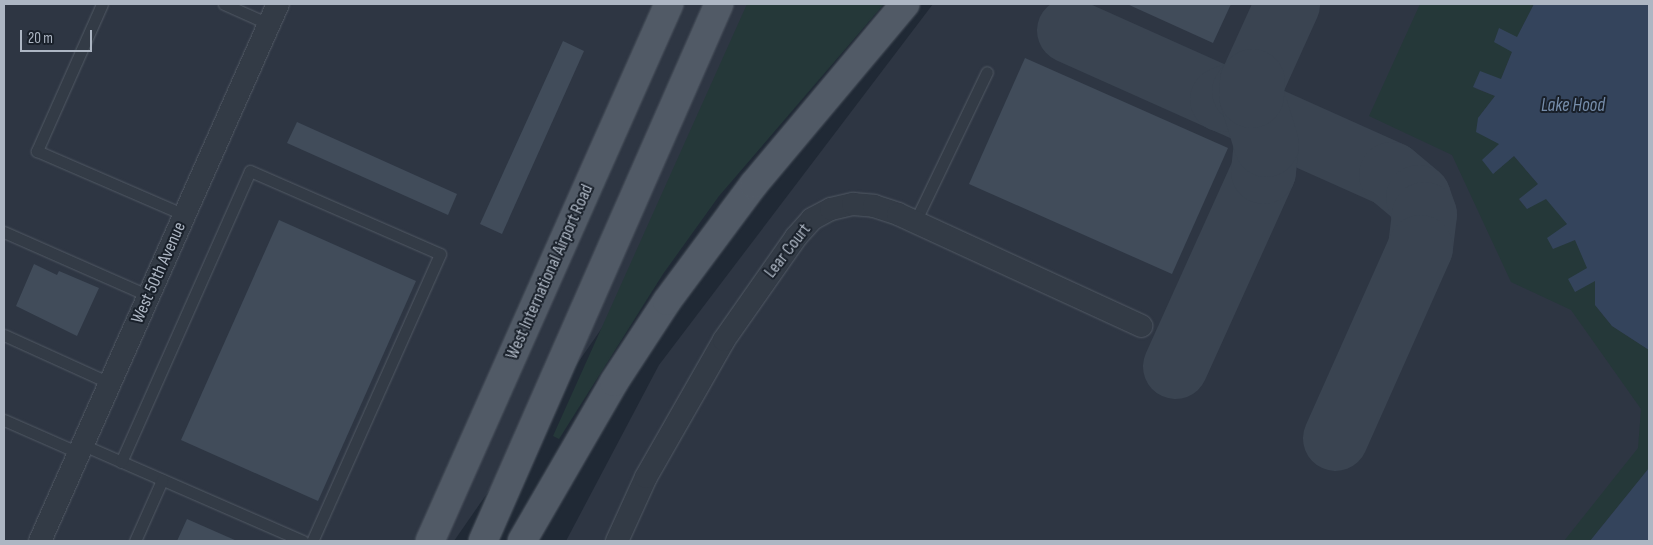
<!DOCTYPE html>
<html>
<head>
<meta charset="utf-8">
<style>
	body { margin:0 }
	#map { position:relative; width:1653px; height:545px; overflow:hidden; background:#202935; font-family:"Sofia Sans Condensed",sans-serif }
	div>[style] { position:absolute }
	.airport>* { inset:0; background:#2e3643 }
	.green>* { inset:0; background:#253839 }
	.water>* { inset:0; background:#34445c }
	.taxiway>* { height:65px; margin:-32.5px; padding:0 32.5px; transform-origin:32.5px; border-radius:32.5px; background:#3a4451 }
	.building>* { inset:0; background:#414c5a }
	.roads { filter:drop-shadow(0 0 1px #515964) drop-shadow(0 0 1px #515964) }
	.lane>* { height:11px; margin:-5.5px; padding:0 5.5px; transform-origin:5.5px; border-radius:5.5px; background:#333b46 }
	.street>* { height:22px; margin:-11px; padding:0 11px; transform-origin:11px; border-radius:11px; background:#333b46 }
	.primary>* { height:28px; margin:-14px; padding:0 14px; transform-origin:14px; border-radius:14px; background:#515a66 }
	span { translate:-50% -50%; white-space:nowrap; text-align:center; line-height:1.15; -webkit-text-stroke:4px #19202a; paint-order:stroke }
	.street-label { font-size:18px; color:#adb6c3 }
	.water-label { font-size:19px; color:#768daa; font-style:italic }
	.frame { position:absolute; inset:0; border:5px solid #adb6c3; pointer-events:none }
	.scale { position:absolute; left:20px; top:30px; width:72px; height:22px; box-sizing:border-box; border:2px solid #adb6c3; border-top:0; padding-left:6px; font-size:15px; line-height:18px; white-space:nowrap; color:#adb6c3; -webkit-text-stroke:4px #19202a; paint-order:stroke }
</style>
</head>
<body>
<div id="map">
	<div class="airport">
		<div style="clip-path:polygon(4px 4px,827px 4px,454px 541px,4px 541px)"></div>
		<div style="clip-path:polygon(933px 4px,1649px 4px,1649px 541px,566px 541px,659px 365px)"></div>
	</div>
	<div class="green">
		<div style="clip-path:polygon(747px 4px,884px 4px,719px 196px,663px 274px,559px 439px,553px 436px)"></div>
		<div style="clip-path:polygon(1420px 4px,1534px 4px,1517px 38px,1499px 29px,1512px 52px,1501px 79px,1474px 88px,1495px 96px,1478px 118px,1499px 144px,1493px 174px,1514px 156px,1538px 184px,1519px 200px,1527px 209px,1546px 198px,1568px 224px,1553px 248px,1575px 240px,1588px 268px,1575px 292px,1595px 280px,1595px 305px,1612px 326px,1649px 350px,1649px 468px,1590px 541px,1564px 541px,1638px 448px,1641px 409px,1571px 310px,1511px 282px,1452px 155px,1369px 116px)"></div>
	</div>
	<div class="water">
		<div style="clip-path:polygon(1534px 4px,1649px 4px,1649px 350px,1612px 326px,1595px 305px,1595px 281px,1575px 292px,1568px 279px,1587px 268px,1575px 240px,1553px 249px,1547px 238px,1567px 224px,1546px 199px,1527px 209px,1519px 199px,1538px 184px,1514px 156px,1493px 174px,1482px 160px,1499px 144px,1476px 132px,1478px 118px,1495px 96px,1473px 87px,1480px 71px,1501px 79px,1512px 52px,1494px 42px,1499px 28px,1517px 37px)"></div>
		<div style="clip-path:polygon(1649px 468px,1649px 541px,1590px 541px)"></div>
	</div>
	<div class="taxiway">
		<div style="left:1069px;top:30px;width:353px;rotate:24.1deg"></div>
		<div style="left:1391px;top:174px;width:35px;rotate:40deg"></div>
		<div style="left:1418px;top:197px;width:18px;rotate:71deg"></div>
		<div style="left:1424px;top:214px;width:33px;rotate:97deg"></div>
		<div style="left:1420px;top:247px;width:209px;rotate:114deg"></div>
		<div style="left:1222px;top:99px;width:23px;rotate:-20deg"></div>
		<div style="left:1244px;top:91px;width:13px;rotate:-51deg"></div>
		<div style="left:1252px;top:81px;width:85px;rotate:-65.6deg"></div>
		<div style="left:1175px;top:366px;width:214px;rotate:-65.7deg"></div>
		<div style="left:1263px;top:171px;width:27px;rotate:-84deg"></div>
		<div style="left:1266px;top:144px;width:51px;rotate:-107deg"></div>
		<div style="left:1251px;top:95px;width:14px;rotate:-86deg"></div>
	</div>
	<div class="building">
		<div style="clip-path:polygon(1127px 4px,1231px 4px,1213px 43px)"></div>
		<div style="clip-path:polygon(563px 41px,584px 51px,502px 234px,480px 224px)"></div>
		<div style="clip-path:polygon(1025px 58px,1228px 148px,1172px 274px,969px 184px)"></div>
		<div style="clip-path:polygon(297px 122px,457px 194px,448px 215px,287px 143px)"></div>
		<div style="clip-path:polygon(279px 220px,416px 281px,318px 501px,181px 440px)"></div>
		<div style="clip-path:polygon(34px 264px,57px 275px,59px 271px,99px 288px,77px 336px,16px 306px)"></div>
		<div style="clip-path:polygon(187px 519px,237px 541px,177px 541px)"></div>
	</div>
	<div class="roads">
		<div class="lane">
			<div style="left:102px;top:4px;width:161px;rotate:113.9deg"></div>
			<div style="left:37px;top:151px;width:161px;rotate:23.4deg"></div>
			<div style="left:224px;top:4px;width:49px;rotate:24deg"></div>
			<div style="left:915px;top:222px;width:166px;rotate:-64.4deg"></div>
			<div style="left:4px;top:232px;width:158px;rotate:23.8deg"></div>
			<div style="left:4px;top:335px;width:116px;rotate:24.4deg"></div>
			<div style="left:4px;top:420px;width:82px;rotate:23.7deg"></div>
			<div style="left:83px;top:445px;width:240px;rotate:23.6deg"></div>
			<div style="left:121px;top:462px;width:318px;rotate:-66.1deg"></div>
			<div style="left:250px;top:171px;width:207px;rotate:23.6deg"></div>
			<div style="left:440px;top:254px;width:314px;rotate:114deg"></div>
			<div style="left:135px;top:541px;width:67px;rotate:-66.1deg"></div>
		</div>
		<div class="street">
			<div style="left:40px;top:541px;width:587px;rotate:-66.1deg"></div>
			<div style="left:617px;top:541px;width:70px;rotate:-65.6deg"></div>
			<div style="left:646px;top:477px;width:158px;rotate:-60.3deg"></div>
			<div style="left:724px;top:340px;width:126px;rotate:-55deg"></div>
			<div style="left:796px;top:237px;width:24px;rotate:-48deg"></div>
			<div style="left:812px;top:219px;width:21px;rotate:-28deg"></div>
			<div style="left:831px;top:209px;width:23px;rotate:-13deg"></div>
			<div style="left:853px;top:204px;width:21px;rotate:5deg"></div>
			<div style="left:874px;top:206px;width:25px;rotate:18deg"></div>
			<div style="left:898px;top:214px;width:268px;rotate:24.7deg"></div>
		</div>
		<div class="primary">
			<div style="left:430px;top:541px;width:588px;rotate:-66.01deg"></div>
			<div style="left:483px;top:541px;width:587px;rotate:-66.28deg"></div>
			<div style="left:522px;top:541px;width:184px;rotate:-59.9deg"></div>
			<div style="left:614px;top:382px;width:97px;rotate:-56.8deg"></div>
			<div style="left:667px;top:301px;width:146px;rotate:-53.4deg"></div>
			<div style="left:754px;top:184px;width:235px;rotate:-50deg"></div>
		</div>
	</div>
	<div class="street-label">
		<span style="left:788px;top:251px;rotate:-52deg">Lear Court</span>
		<span style="left:550px;top:272px;rotate:-66deg">West International Airport Road</span>
		<span style="left:159px;top:273px;rotate:-66deg">West 50th Avenue</span>
	</div>
	<div class="water-label">
		<span style="left:1573px;top:106px">Lake Hood</span>
	</div>
	<div class="frame"></div>
	<div class="scale">20 m</div>
</div>
</body>
</html>
